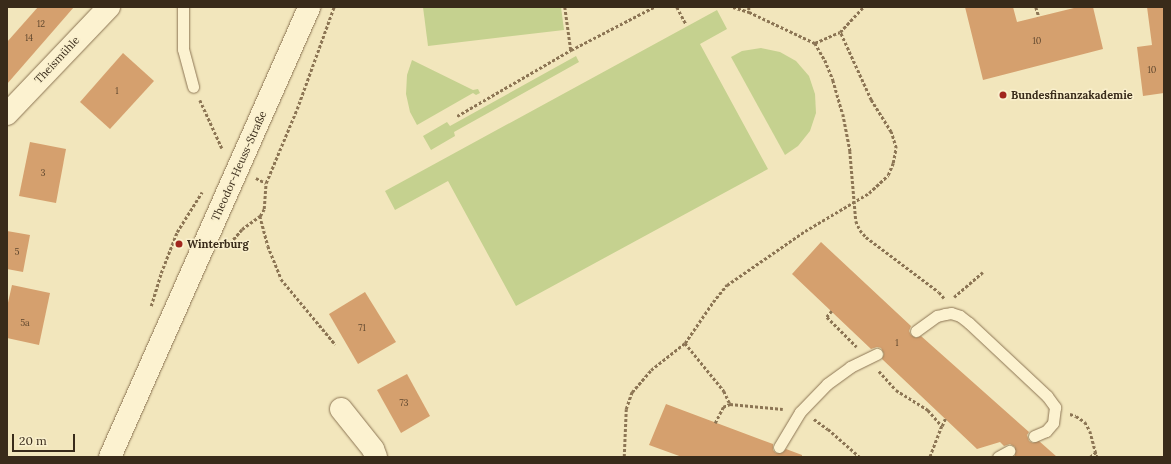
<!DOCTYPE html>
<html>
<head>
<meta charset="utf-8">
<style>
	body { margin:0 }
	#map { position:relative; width:1171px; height:464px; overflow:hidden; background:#f2e6bc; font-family:Lora,serif }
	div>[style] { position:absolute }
	.green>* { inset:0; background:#c5d18f }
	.building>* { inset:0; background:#d5a06e }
	.path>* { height:2.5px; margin-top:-1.25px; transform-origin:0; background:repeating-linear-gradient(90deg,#8c7554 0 3px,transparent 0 5px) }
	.roads { filter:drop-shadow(0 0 1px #8c7554) drop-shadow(0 0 1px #8c7554) }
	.lane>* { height:11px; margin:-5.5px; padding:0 5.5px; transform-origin:5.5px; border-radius:5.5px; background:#fcf2d0 }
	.street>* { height:22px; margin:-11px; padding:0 11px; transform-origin:11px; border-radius:11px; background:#fcf2d0 }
	.secondary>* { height:22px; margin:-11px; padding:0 11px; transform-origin:11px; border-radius:11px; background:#fcf2d0 }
	.dots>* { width:11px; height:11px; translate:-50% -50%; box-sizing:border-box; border:2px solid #f9efcc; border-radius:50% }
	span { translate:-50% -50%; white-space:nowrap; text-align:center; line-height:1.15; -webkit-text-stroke:3px #f9efcc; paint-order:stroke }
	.number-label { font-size:9px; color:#60482f }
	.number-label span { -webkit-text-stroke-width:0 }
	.street-label { font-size:11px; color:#392b1a }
	.poi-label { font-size:11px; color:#392b1a; font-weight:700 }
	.left { translate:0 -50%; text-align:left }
	.frame { position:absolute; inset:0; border:8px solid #392b1a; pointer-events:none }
	.scale { position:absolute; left:12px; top:434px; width:63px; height:18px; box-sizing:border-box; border:2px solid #392b1a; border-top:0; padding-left:5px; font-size:12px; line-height:14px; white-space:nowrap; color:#392b1a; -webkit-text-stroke:3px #f9efcc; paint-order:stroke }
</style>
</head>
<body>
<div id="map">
	<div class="green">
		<div style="clip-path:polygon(423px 7px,561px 7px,564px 30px,428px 46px)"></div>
		<div style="clip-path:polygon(717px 10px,727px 29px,700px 44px,768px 169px,516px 306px,448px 181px,395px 210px,385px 191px)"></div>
		<div style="clip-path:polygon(761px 48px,780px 52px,796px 61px,809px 76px,815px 94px,816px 113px,810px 131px,798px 146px,785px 155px,731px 57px,742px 51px)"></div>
		<div style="clip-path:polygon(576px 56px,579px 62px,454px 132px,455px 136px,431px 150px,423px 136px,447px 122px,450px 126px)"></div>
		<div style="clip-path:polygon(412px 60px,473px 90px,478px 89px,480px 93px,476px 95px,473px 93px,417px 125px,410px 112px,406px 94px,407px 75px)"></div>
	</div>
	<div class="building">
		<div style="clip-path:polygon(38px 7px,74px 7px,7px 84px,7px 42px)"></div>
		<div style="clip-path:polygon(965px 7px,1013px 7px,1017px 22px,1078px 7px,1093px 7px,1103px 49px,983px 80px)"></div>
		<div style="clip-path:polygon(1147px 7px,1164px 7px,1164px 93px,1143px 96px,1137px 47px,1152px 45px)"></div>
		<div style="clip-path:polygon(123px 53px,154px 81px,110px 129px,80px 102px)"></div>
		<div style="clip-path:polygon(30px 142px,66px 149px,56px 203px,19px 196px)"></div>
		<div style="clip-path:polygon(7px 231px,30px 235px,23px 272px,7px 269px)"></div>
		<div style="clip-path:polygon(821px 242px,911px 326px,909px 331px,911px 335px,916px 338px,921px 336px,1029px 432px,1027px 435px,1029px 441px,1033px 443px,1039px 441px,1057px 457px,1015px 457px,1015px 447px,1010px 444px,1004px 446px,1000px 442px,977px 449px,882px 359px,884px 354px,881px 348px,877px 347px,871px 349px,792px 274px)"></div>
		<div style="clip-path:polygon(12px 285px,50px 293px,39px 345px,7px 338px,7px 307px)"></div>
		<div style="clip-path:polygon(365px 292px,396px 342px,358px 364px,329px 314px)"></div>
		<div style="clip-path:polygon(407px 374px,430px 416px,401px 433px,377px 390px)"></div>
		<div style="clip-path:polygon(666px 404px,773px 444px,773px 450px,776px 453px,782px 453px,786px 449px,802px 455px,802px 457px,682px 457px,649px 445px)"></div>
	</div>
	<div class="path">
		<div style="left:565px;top:7px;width:43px;rotate:82.1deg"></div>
		<div style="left:677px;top:7px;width:19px;rotate:62deg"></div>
		<div style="left:733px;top:7px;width:17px;rotate:17deg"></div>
		<div style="left:749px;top:12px;width:73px;rotate:25.2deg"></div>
		<div style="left:815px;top:43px;width:27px;rotate:-24deg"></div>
		<div style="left:840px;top:32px;width:34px;rotate:-47deg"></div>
		<div style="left:749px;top:7px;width:5px;rotate:90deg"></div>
		<div style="left:1036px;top:7px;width:10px;rotate:73deg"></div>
		<div style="left:815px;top:43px;width:20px;rotate:60deg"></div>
		<div style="left:825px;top:60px;width:22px;rotate:68deg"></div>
		<div style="left:833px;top:80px;width:35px;rotate:74deg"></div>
		<div style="left:843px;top:114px;width:38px;rotate:79deg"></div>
		<div style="left:850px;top:151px;width:70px;rotate:85.1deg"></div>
		<div style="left:856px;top:221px;width:10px;rotate:66deg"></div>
		<div style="left:860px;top:230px;width:9px;rotate:49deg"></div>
		<div style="left:866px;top:237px;width:91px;rotate:37deg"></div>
		<div style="left:939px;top:292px;width:8px;rotate:50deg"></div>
		<div style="left:200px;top:100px;width:53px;rotate:65.4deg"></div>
		<div style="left:457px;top:116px;width:132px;rotate:-30.1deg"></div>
		<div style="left:571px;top:50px;width:93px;rotate:-27.4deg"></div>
		<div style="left:256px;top:178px;width:11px;rotate:27deg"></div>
		<div style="left:260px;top:216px;width:31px;rotate:75deg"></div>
		<div style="left:268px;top:246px;width:35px;rotate:68deg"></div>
		<div style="left:281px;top:279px;width:85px;rotate:50.3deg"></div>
		<div style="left:230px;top:243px;width:18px;rotate:-49deg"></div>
		<div style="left:242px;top:229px;width:22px;rotate:-36deg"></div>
		<div style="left:260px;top:216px;width:8px;rotate:-60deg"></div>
		<div style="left:264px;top:209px;width:26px;rotate:-86deg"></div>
		<div style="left:266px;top:183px;width:80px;rotate:-67.3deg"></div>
		<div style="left:297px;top:109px;width:109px;rotate:-70.1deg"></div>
		<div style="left:954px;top:297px;width:38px;rotate:-41deg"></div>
		<div style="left:151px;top:306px;width:34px;rotate:-73deg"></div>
		<div style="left:161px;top:273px;width:44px;rotate:-68.7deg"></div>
		<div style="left:177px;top:232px;width:47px;rotate:-58deg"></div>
		<div style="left:832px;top:311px;width:8px;rotate:130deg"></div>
		<div style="left:827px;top:317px;width:42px;rotate:45deg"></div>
		<div style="left:685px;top:343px;width:62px;rotate:50.9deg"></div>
		<div style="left:724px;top:391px;width:14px;rotate:65deg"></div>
		<div style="left:879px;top:371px;width:25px;rotate:48deg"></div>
		<div style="left:896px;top:390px;width:38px;rotate:32deg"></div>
		<div style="left:928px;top:410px;width:21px;rotate:49deg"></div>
		<div style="left:942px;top:426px;width:33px;rotate:111deg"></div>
		<div style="left:1070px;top:414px;width:6px;rotate:18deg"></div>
		<div style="left:1076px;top:416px;width:11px;rotate:34deg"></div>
		<div style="left:1085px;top:422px;width:10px;rotate:61deg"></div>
		<div style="left:1090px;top:431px;width:27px;rotate:75deg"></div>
		<div style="left:814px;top:419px;width:17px;rotate:36deg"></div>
		<div style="left:828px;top:429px;width:43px;rotate:41.2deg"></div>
		<div style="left:715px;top:423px;width:18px;rotate:-63deg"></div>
		<div style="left:723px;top:407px;width:8px;rotate:-23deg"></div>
		<div style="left:730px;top:404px;width:53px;rotate:5.4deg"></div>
		<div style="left:942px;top:426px;width:8px;rotate:-67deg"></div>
		<div style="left:624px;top:457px;width:48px;rotate:-87.6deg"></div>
		<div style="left:626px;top:409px;width:18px;rotate:-71deg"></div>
		<div style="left:632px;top:392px;width:29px;rotate:-49deg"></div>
		<div style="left:651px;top:370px;width:43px;rotate:-38.5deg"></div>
		<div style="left:685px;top:343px;width:50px;rotate:-55.7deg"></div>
		<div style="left:713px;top:302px;width:22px;rotate:-51deg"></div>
		<div style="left:727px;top:285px;width:95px;rotate:-34.7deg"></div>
		<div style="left:805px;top:231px;width:74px;rotate:-30.7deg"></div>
		<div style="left:869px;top:193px;width:26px;rotate:-43deg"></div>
		<div style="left:888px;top:175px;width:13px;rotate:-67deg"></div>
		<div style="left:893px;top:163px;width:15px;rotate:-79deg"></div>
		<div style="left:896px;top:148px;width:17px;rotate:-107deg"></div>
		<div style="left:891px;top:132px;width:38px;rotate:-122deg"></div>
		<div style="left:871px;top:100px;width:75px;rotate:-114.5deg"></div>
		<div style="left:1090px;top:457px;width:8px;rotate:-40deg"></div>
	</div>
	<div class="roads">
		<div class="lane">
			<div style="left:183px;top:7px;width:42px;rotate:90deg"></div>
			<div style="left:183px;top:49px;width:39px;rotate:75deg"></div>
			<div style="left:916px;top:331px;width:26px;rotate:-36deg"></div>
			<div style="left:937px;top:316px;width:8px;rotate:-14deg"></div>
			<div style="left:945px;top:314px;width:6px;rotate:-9deg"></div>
			<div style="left:951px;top:313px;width:9px;rotate:18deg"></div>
			<div style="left:960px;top:316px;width:11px;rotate:38deg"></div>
			<div style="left:969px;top:323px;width:107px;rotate:43.1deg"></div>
			<div style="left:1047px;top:396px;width:14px;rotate:54deg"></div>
			<div style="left:1055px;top:407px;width:16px;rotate:97deg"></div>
			<div style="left:1053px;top:423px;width:11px;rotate:131deg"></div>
			<div style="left:1046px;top:431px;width:13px;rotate:157deg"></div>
			<div style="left:779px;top:447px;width:41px;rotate:-59deg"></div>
			<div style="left:800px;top:412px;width:39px;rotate:-46deg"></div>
			<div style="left:827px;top:384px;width:29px;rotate:-36deg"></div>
			<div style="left:850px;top:367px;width:30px;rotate:-26deg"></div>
			<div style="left:998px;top:457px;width:13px;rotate:-29deg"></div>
		</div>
		<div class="street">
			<div style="left:7px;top:114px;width:148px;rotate:-46.4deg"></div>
			<div style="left:341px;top:409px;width:51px;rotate:51.3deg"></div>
			<div style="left:373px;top:449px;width:9px;rotate:69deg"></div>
		</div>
		<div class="secondary">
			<div style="left:110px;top:457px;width:492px;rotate:-66.1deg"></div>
		</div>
	</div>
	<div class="dots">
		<div style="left:1003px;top:95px;background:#a1261e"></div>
		<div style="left:179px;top:244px;background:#a1261e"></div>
	</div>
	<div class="number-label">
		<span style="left:41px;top:24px">12</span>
		<span style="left:29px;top:38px">14</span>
		<span style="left:1037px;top:41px">10</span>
		<span style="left:1152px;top:70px">10</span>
		<span style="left:117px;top:91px">1</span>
		<span style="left:43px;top:173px">3</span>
		<span style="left:17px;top:252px">5</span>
		<span style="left:25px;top:323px">5a</span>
		<span style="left:362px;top:328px">71</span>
		<span style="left:897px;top:343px">1</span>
		<span style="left:404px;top:403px">73</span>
	</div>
	<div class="street-label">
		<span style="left:57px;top:60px;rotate:-47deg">Theismühle</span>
		<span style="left:239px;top:166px;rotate:-66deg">Theodor-Heuss-Straße</span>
	</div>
	<div class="poi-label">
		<span class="left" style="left:1011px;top:95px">Bundesfinanzakademie</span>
		<span class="left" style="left:187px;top:244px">Winterburg</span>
	</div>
	<div class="frame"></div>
	<div class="scale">20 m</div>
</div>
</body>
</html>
